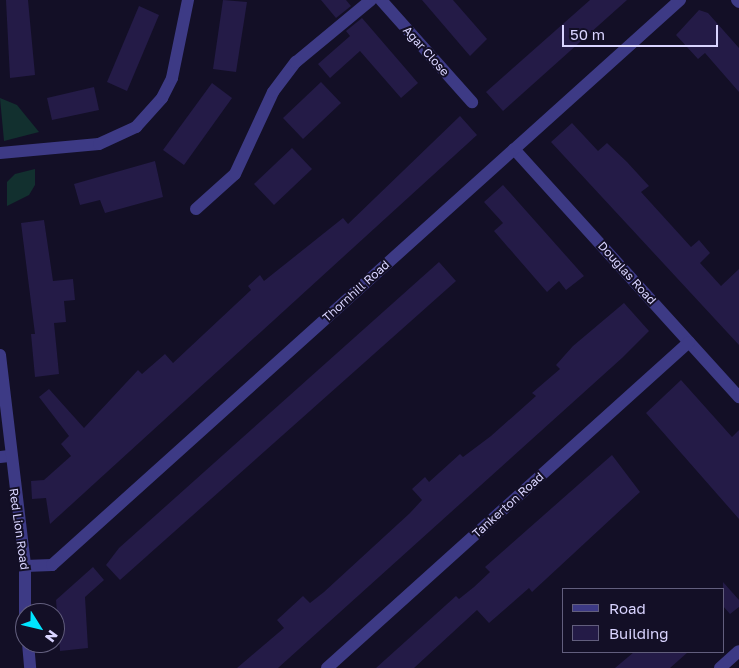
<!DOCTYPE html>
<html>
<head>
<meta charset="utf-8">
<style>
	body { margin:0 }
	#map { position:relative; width:739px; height:668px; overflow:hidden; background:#130f26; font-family:"Golos Text",sans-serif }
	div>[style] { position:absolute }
	.green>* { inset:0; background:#12302f }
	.building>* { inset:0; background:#241b47 }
	.minor>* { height:12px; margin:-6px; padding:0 6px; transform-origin:6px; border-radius:6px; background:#3d3a85 }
	.tertiary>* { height:12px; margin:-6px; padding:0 6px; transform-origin:6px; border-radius:6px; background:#3d3a85 }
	span { translate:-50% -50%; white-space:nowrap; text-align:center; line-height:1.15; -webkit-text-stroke:4px #130f26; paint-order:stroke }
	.street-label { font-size:12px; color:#d9d4ff }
	.legend { position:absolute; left:562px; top:588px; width:162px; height:65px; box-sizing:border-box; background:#130f26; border:1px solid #625e7d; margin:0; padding:6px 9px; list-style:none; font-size:15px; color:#d9d4ff }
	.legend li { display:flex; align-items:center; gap:10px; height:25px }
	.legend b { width:25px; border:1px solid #625e7d }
	.north { position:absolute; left:15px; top:603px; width:50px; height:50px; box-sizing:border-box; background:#130f26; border:1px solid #625e7d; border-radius:50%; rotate:126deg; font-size:14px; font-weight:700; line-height:20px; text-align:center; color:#d9d4ff }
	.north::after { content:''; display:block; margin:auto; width:18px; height:22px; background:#00e5ff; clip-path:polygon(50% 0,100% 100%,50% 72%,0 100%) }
	.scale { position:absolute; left:562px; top:25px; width:156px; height:22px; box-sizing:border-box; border:2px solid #d9d4ff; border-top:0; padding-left:6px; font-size:15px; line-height:18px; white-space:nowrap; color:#d9d4ff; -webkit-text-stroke:4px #130f26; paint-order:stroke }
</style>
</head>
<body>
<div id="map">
	<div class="green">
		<div style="clip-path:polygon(0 98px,17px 105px,39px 132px,4px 141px)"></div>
		<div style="clip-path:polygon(35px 169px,35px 185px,29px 195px,7px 206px,7px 182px,15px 174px)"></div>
	</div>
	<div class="building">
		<div style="clip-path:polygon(6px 0,28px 0,35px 75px,10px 78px)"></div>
		<div style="clip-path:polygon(223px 0,247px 2px,236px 72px,213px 69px)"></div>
		<div style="clip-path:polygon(321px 0,346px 0,351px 6px,336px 18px)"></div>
		<div style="clip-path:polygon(422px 0,453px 0,487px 39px,470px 56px)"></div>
		<div style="clip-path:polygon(590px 0,627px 0,503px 111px,486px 92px)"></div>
		<div style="clip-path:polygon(139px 6px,159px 15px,127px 91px,107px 82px)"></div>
		<div style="clip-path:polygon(699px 10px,708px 13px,739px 48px,739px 92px,705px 53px,698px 59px,676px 35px)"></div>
		<div style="clip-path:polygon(362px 18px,418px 83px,401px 98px,360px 51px,330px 78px,318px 64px,350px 36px,346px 31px)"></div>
		<div style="clip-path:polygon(321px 82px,341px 103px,303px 139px,283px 118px)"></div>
		<div style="clip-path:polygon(212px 83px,232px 98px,184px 165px,163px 150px)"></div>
		<div style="clip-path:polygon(94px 87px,99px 110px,52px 120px,47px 98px)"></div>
		<div style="clip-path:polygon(460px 116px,477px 135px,50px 524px,46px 498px,32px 499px,31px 481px,44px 480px,71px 456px,61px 444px,69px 436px,39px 397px,49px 389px,84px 428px,138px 370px,142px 374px,165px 354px,173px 363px,251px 290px,248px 286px,260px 275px,264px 281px,343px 218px,348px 224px)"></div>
		<div style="clip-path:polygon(572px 123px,598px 151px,607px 143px,627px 162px,649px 186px,641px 192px,691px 247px,699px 240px,710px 253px,700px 263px,721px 286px,739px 269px,739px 345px,551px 142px)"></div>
		<div style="clip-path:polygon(292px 148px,312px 169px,274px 205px,254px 184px)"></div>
		<div style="clip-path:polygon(155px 161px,163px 197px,105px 213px,100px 200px,80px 205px,74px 184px)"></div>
		<div style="clip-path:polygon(503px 185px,584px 276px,566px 290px,559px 281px,547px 292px,494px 231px,503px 223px,484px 202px)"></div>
		<div style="clip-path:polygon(44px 220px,53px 281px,73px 279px,75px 300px,64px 301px,66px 322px,54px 323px,59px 374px,35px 377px,31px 334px,35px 334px,21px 223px)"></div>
		<div style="clip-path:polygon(439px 262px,456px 281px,120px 580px,106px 565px,119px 548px)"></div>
		<div style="clip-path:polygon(624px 303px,649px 331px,622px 358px,278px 668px,237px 668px,284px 628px,277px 620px,303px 596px,310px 603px,324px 592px,410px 513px,422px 500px,412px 489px,425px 477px,429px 482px,460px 454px,463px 457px,491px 436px,536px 396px,532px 393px,560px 369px,556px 365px,573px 346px)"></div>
		<div style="clip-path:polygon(681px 380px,732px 437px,739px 430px,739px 519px,646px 413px)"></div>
		<div style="clip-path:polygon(612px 455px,640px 492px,532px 592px,529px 588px,489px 623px,477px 610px,414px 668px,376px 668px,456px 596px,459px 599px,474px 587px,490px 572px,485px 567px)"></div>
		<div style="clip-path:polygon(93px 567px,104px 580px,85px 597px,88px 648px,60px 651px,56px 600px)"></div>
		<div style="clip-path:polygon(723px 582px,739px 600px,739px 607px,730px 614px,723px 606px)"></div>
		<div style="clip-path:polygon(634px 652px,688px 652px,670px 668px,615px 668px)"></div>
	</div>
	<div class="minor">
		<div style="left:381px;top:0;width:137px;rotate:48.3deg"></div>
		<div style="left:737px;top:0;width:3px;rotate:45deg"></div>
		<div style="left:514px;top:149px;width:335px;rotate:47.8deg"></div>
		<div style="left:0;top:153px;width:99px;rotate:-5.2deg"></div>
		<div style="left:99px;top:144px;width:41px;rotate:-24.7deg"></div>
		<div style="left:136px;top:127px;width:39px;rotate:-48deg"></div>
		<div style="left:162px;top:98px;width:22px;rotate:-63deg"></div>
		<div style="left:172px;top:78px;width:80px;rotate:-78.4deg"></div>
		<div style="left:196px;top:209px;width:52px;rotate:-41.9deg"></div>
		<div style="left:235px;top:174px;width:90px;rotate:-65.1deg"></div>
		<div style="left:273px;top:92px;width:38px;rotate:-53deg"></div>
		<div style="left:296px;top:62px;width:97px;rotate:-39.6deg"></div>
		<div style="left:0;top:457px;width:9px;rotate:-6deg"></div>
		<div style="left:327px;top:668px;width:487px;rotate:-42deg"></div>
		<div style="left:720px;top:668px;width:25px;rotate:-42deg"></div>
	</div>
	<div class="tertiary">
		<div style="left:0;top:355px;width:212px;rotate:83.2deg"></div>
		<div style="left:25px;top:566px;width:47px;rotate:90deg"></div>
		<div style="left:25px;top:566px;width:27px;rotate:-2deg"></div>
		<div style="left:52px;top:565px;width:845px;rotate:-41.98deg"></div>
		<div style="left:28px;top:643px;width:25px;rotate:85deg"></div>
	</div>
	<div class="street-label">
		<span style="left:426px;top:51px;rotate:48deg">Agar Close</span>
		<span style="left:627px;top:273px;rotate:48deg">Douglas Road</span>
		<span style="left:356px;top:291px;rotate:-42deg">Thornhill Road</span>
		<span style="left:508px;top:505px;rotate:-42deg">Tankerton Road</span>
		<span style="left:19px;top:529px;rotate:82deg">Red Lion Road</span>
	</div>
	<ul class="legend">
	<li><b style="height:6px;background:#3d3a85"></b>Road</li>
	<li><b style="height:14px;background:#241b47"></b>Building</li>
	</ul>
	<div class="north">N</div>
	<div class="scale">50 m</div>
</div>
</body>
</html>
